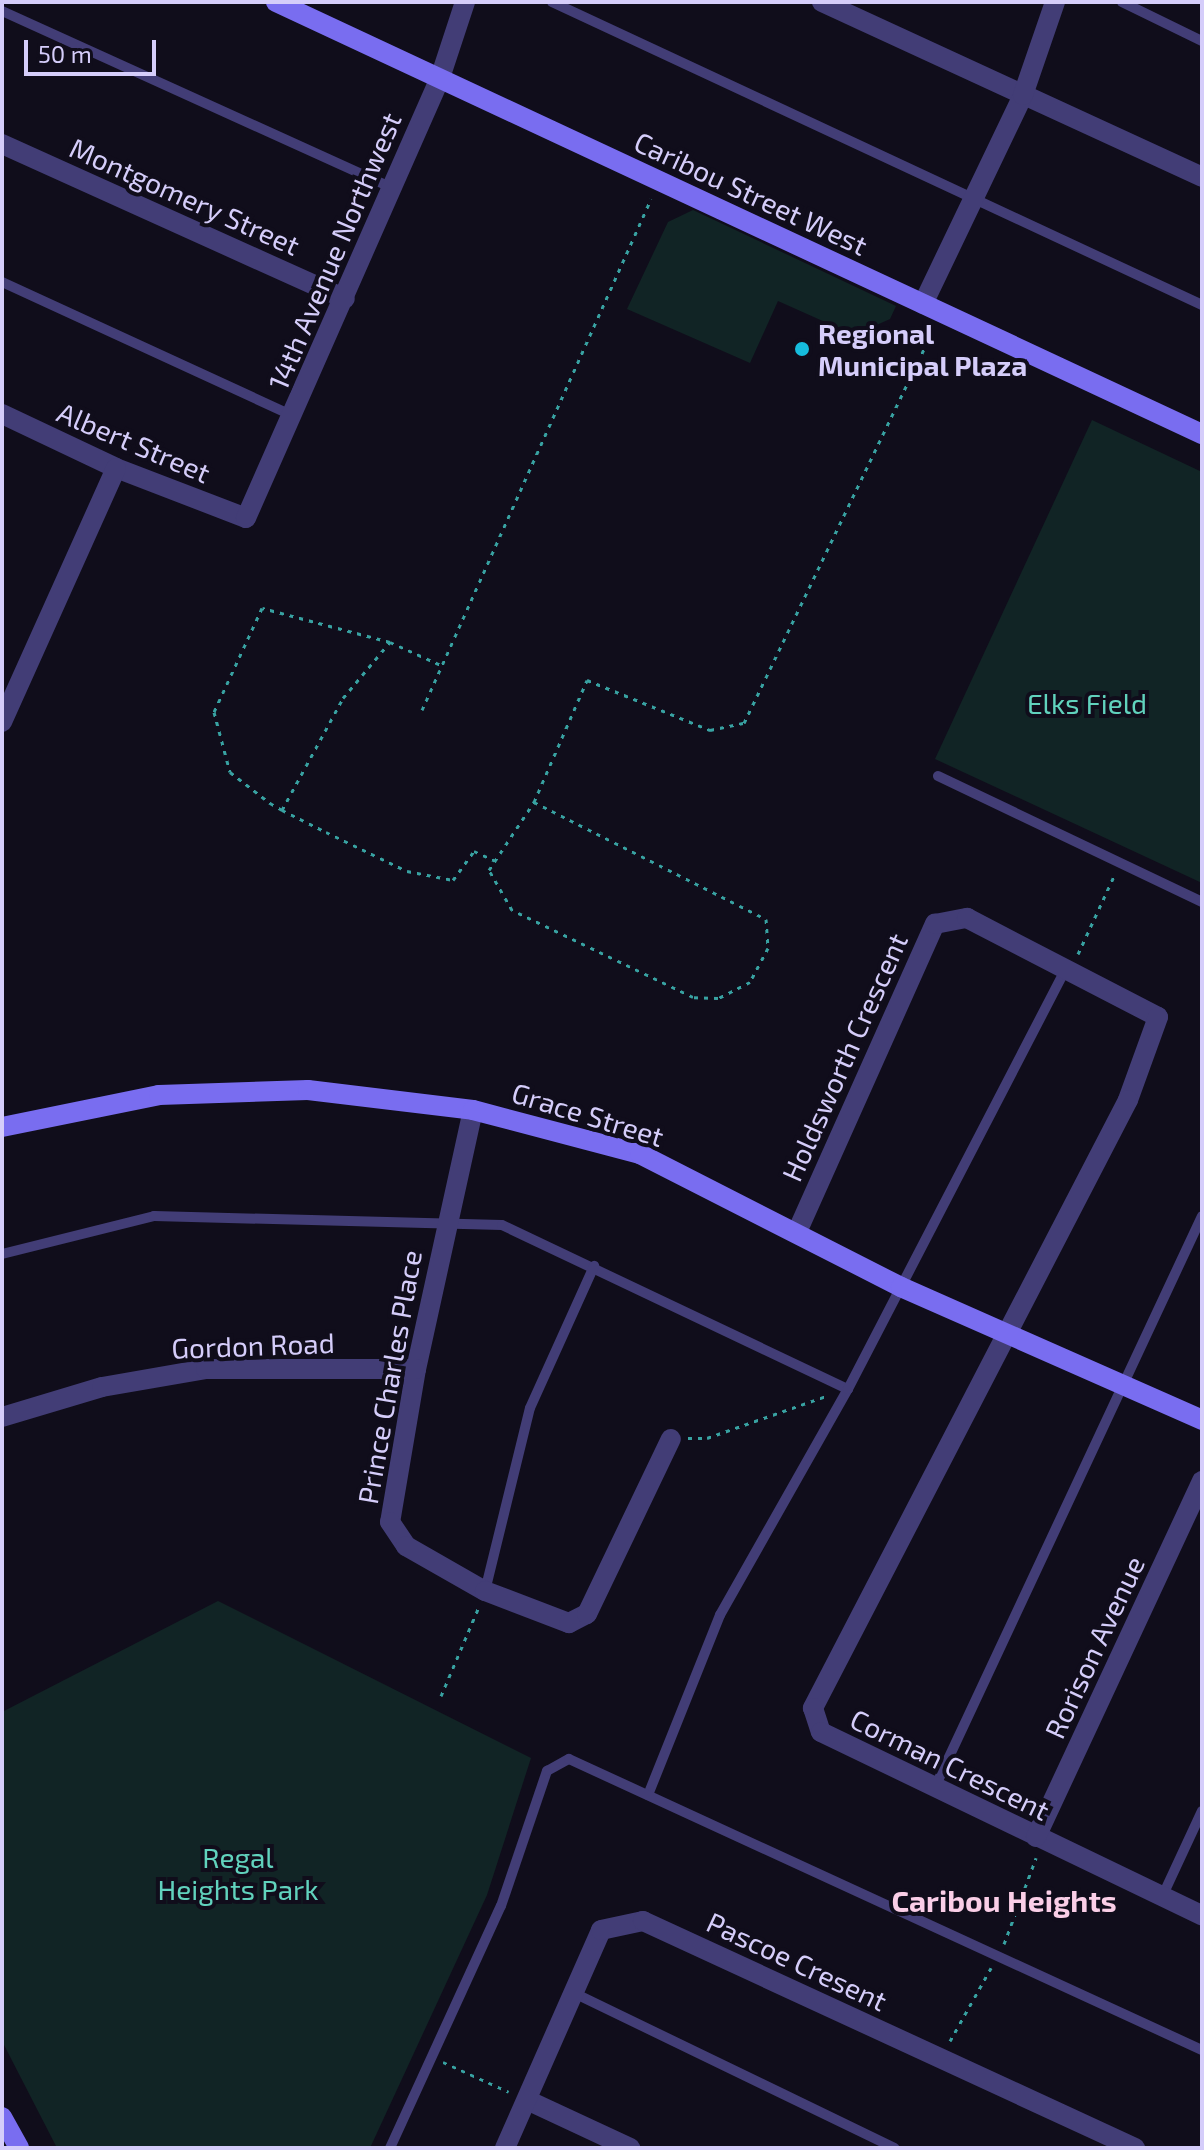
<!DOCTYPE html>
<html>
<head>
<meta charset="utf-8">
<style>
	body { margin:0 }
	#map { position:relative; width:1204px; height:2150px; overflow:hidden; background:#100d1b; font-family:"Exo 2",sans-serif }
	div>[style] { position:absolute }
	.green>* { inset:0; background:#112425 }
	.path>* { height:3px; margin-top:-1.5px; transform-origin:0; background:repeating-linear-gradient(90deg,#38a2a2 0 4px,transparent 0 10px) }
	.lane>* { height:10px; margin:-5px; padding:0 5px; transform-origin:5px; border-radius:5px; background:#423d76 }
	.street>* { height:20px; margin:-10px; padding:0 10px; transform-origin:10px; border-radius:10px; background:#423d76 }
	.secondary>* { height:20px; margin:-10px; padding:0 10px; transform-origin:10px; border-radius:10px; background:#796df0 }
	.dots>* { width:22px; height:22px; translate:-50% -50%; box-sizing:border-box; border:4px solid #100d1b; border-radius:50% }
	span { translate:-50% -50%; white-space:nowrap; text-align:center; line-height:1.15; -webkit-text-stroke:8px #100d1b; paint-order:stroke }
	.street-label { font-size:28px; color:#d5cdfa }
	.poi-label { font-size:28px; color:#d5cdfa; font-weight:700 }
	.left { translate:0 -50%; text-align:left }
	.park-label { font-size:28px; color:#61d2bd }
	.neighbourhood-label { font-size:30px; color:#facee7; font-weight:700 }
	.frame { position:absolute; inset:0; border:4px solid #d5cdfa; pointer-events:none }
	.scale { position:absolute; left:24px; top:40px; width:132px; height:36px; box-sizing:border-box; border:4px solid #d5cdfa; border-top:0; padding-left:10px; font-size:24px; line-height:28px; white-space:nowrap; color:#d5cdfa; -webkit-text-stroke:6px #100d1b; paint-order:stroke }
</style>
</head>
<body>
<div id="map">
	<div class="green">
		<div style="clip-path:polygon(693px 210px,896px 306px,890px 319px,854px 335px,778px 301px,750px 363px,627px 309px,668px 222px)"></div>
		<div style="clip-path:polygon(1092px 420px,1202px 472px,1202px 883px,935px 759px)"></div>
		<div style="clip-path:polygon(218px 1601px,531px 1758px,487px 1895px,370px 2148px,57px 2148px,2px 2041px,2px 1712px)"></div>
	</div>
	<div class="path">
		<div style="left:390px;top:642px;width:56px;rotate:24.3deg"></div>
		<div style="left:422px;top:710px;width:560px;rotate:-65.86deg"></div>
		<div style="left:534px;top:802px;width:260px;rotate:26.8deg"></div>
		<div style="left:766px;top:919px;width:29px;rotate:86deg"></div>
		<div style="left:768px;top:948px;width:38px;rotate:118deg"></div>
		<div style="left:750px;top:982px;width:36px;rotate:153deg"></div>
		<div style="left:718px;top:998px;width:25px;rotate:-178deg"></div>
		<div style="left:693px;top:997px;width:201px;rotate:-154.3deg"></div>
		<div style="left:512px;top:910px;width:46px;rotate:-119.9deg"></div>
		<div style="left:489px;top:870px;width:82px;rotate:-56.5deg"></div>
		<div style="left:534px;top:802px;width:133px;rotate:-66.5deg"></div>
		<div style="left:587px;top:680px;width:133px;rotate:22.1deg"></div>
		<div style="left:710px;top:730px;width:35px;rotate:-12deg"></div>
		<div style="left:744px;top:723px;width:435px;rotate:-64.3deg"></div>
		<div style="left:282px;top:810px;width:128px;rotate:-61.4deg"></div>
		<div style="left:343px;top:698px;width:73px;rotate:-50deg"></div>
		<div style="left:390px;top:642px;width:132px;rotate:-165.1deg"></div>
		<div style="left:262px;top:608px;width:115px;rotate:114.8deg"></div>
		<div style="left:214px;top:712px;width:62px;rotate:75.1deg"></div>
		<div style="left:230px;top:772px;width:51px;rotate:37.8deg"></div>
		<div style="left:270px;top:803px;width:14px;rotate:30deg"></div>
		<div style="left:282px;top:810px;width:49px;rotate:26.6deg"></div>
		<div style="left:326px;top:832px;width:90px;rotate:25.7deg"></div>
		<div style="left:407px;top:871px;width:47px;rotate:11.1deg"></div>
		<div style="left:453px;top:880px;width:36px;rotate:-54deg"></div>
		<div style="left:474px;top:851px;width:23px;rotate:25deg"></div>
		<div style="left:1078px;top:954px;width:88px;rotate:-65.2deg"></div>
		<div style="left:688px;top:1438px;width:19px"></div>
		<div style="left:707px;top:1438px;width:129px;rotate:-19.4deg"></div>
		<div style="left:441px;top:1696px;width:95px;rotate:-67deg"></div>
		<div style="left:1004px;top:1944px;width:92px;rotate:-69.6deg"></div>
		<div style="left:950px;top:2041px;width:84px;rotate:-60.7deg"></div>
		<div style="left:443px;top:2062px;width:72px;rotate:24.4deg"></div>
	</div>
	<div class="lane">
		<div style="left:552px;top:2px;width:717px;rotate:24.99deg"></div>
		<div style="left:1122px;top:2px;width:89px;rotate:26deg"></div>
		<div style="left:2px;top:11px;width:428px;rotate:24.4deg"></div>
		<div style="left:2px;top:282px;width:320px;rotate:24.7deg"></div>
		<div style="left:938px;top:776px;width:293px;rotate:25.5deg"></div>
		<div style="left:2px;top:1254px;width:157px;rotate:-14deg"></div>
		<div style="left:154px;top:1216px;width:348px;rotate:1.5deg"></div>
		<div style="left:502px;top:1225px;width:383px;rotate:25.4deg"></div>
		<div style="left:485px;top:1591px;width:188px;rotate:-76.2deg"></div>
		<div style="left:530px;top:1408px;width:156px;rotate:-65.7deg"></div>
		<div style="left:935px;top:1787px;width:630px;rotate:-64.94deg"></div>
		<div style="left:648px;top:1795px;width:194px;rotate:-68.2deg"></div>
		<div style="left:720px;top:1615px;width:260px;rotate:-60.5deg"></div>
		<div style="left:848px;top:1389px;width:473px;rotate:-62.6deg"></div>
		<div style="left:1162px;top:1897px;width:95px;rotate:-65.1deg"></div>
		<div style="left:574px;top:1993px;width:356px;rotate:25.8deg"></div>
		<div style="left:390px;top:2148px;width:266px;rotate:-65.4deg"></div>
		<div style="left:501px;top:1906px;width:143px;rotate:-71.2deg"></div>
		<div style="left:547px;top:1771px;width:25px;rotate:-29deg"></div>
		<div style="left:569px;top:1759px;width:697px;rotate:24.69deg"></div>
	</div>
	<div class="street">
		<div style="left:822px;top:2px;width:418px;rotate:24.7deg"></div>
		<div style="left:2px;top:144px;width:376px;rotate:24.3deg"></div>
		<div style="left:923px;top:304px;width:232px;rotate:-64.4deg"></div>
		<div style="left:1023px;top:95px;width:98px;rotate:-71deg"></div>
		<div style="left:2px;top:414px;width:126px;rotate:25.3deg"></div>
		<div style="left:116px;top:468px;width:139px;rotate:21deg"></div>
		<div style="left:246px;top:518px;width:481px;rotate:-66.2deg"></div>
		<div style="left:440px;top:78px;width:80px;rotate:-71.8deg"></div>
		<div style="left:2px;top:722px;width:278px;rotate:-65.8deg"></div>
		<div style="left:473px;top:1110px;width:265px;rotate:102.4deg"></div>
		<div style="left:416px;top:1369px;width:155px;rotate:99.6deg"></div>
		<div style="left:390px;top:1522px;width:29px;rotate:56deg"></div>
		<div style="left:406px;top:1546px;width:91px;rotate:29.7deg"></div>
		<div style="left:485px;top:1591px;width:90px;rotate:20.9deg"></div>
		<div style="left:569px;top:1623px;width:20px;rotate:-27deg"></div>
		<div style="left:587px;top:1614px;width:194px;rotate:-64.4deg"></div>
		<div style="left:797px;top:1232px;width:338px;rotate:-65.9deg"></div>
		<div style="left:935px;top:924px;width:33px;rotate:-11deg"></div>
		<div style="left:967px;top:918px;width:215px;rotate:27.4deg"></div>
		<div style="left:1158px;top:1017px;width:88px;rotate:109.9deg"></div>
		<div style="left:1128px;top:1100px;width:685px;rotate:117.39deg"></div>
		<div style="left:813px;top:1708px;width:25px;rotate:72deg"></div>
		<div style="left:821px;top:1732px;width:423px;rotate:25.7deg"></div>
		<div style="left:2px;top:1417px;width:104px;rotate:-16.7deg"></div>
		<div style="left:102px;top:1387px;width:106px;rotate:-9.8deg"></div>
		<div style="left:206px;top:1369px;width:210px"></div>
		<div style="left:1036px;top:1837px;width:393px;rotate:-65deg"></div>
		<div style="left:527px;top:2100px;width:114px;rotate:25deg"></div>
		<div style="left:505px;top:2148px;width:238px;rotate:-66.2deg"></div>
		<div style="left:601px;top:1930px;width:43px;rotate:-12.1deg"></div>
		<div style="left:643px;top:1921px;width:542px;rotate:24.77deg"></div>
	</div>
	<div class="secondary">
		<div style="left:276px;top:2px;width:1022px;rotate:25.01deg"></div>
		<div style="left:2px;top:1127px;width:160px;rotate:-11.5deg"></div>
		<div style="left:159px;top:1095px;width:149px;rotate:-1.9deg"></div>
		<div style="left:308px;top:1090px;width:166px;rotate:6.9deg"></div>
		<div style="left:473px;top:1110px;width:173px;rotate:14.8deg"></div>
		<div style="left:640px;top:1154px;width:293px;rotate:27deg"></div>
		<div style="left:901px;top:1287px;width:329px;rotate:23.8deg"></div>
		<div style="left:2px;top:2117px;width:35px;rotate:61deg"></div>
	</div>
	<div class="dots">
		<div style="left:802px;top:349px;background:#16bcdd"></div>
	</div>
	<div class="street-label">
		<span style="left:751px;top:193px;rotate:25deg">Caribou Street West</span>
		<span style="left:185px;top:196px;rotate:24deg">Montgomery Street</span>
		<span style="left:334px;top:251px;rotate:-67deg">14th Avenue Northwest</span>
		<span style="left:134px;top:442px;rotate:23deg">Albert Street</span>
		<span style="left:844px;top:1057px;rotate:-66deg">Holdsworth Crescent</span>
		<span style="left:588px;top:1114px;rotate:17deg">Grace Street</span>
		<span style="left:253px;top:1345px;rotate:-2deg">Gordon Road</span>
		<span style="left:389px;top:1377px;rotate:-80deg">Prince Charles Place</span>
		<span style="left:1094px;top:1647px;rotate:-65deg">Rorison Avenue</span>
		<span style="left:950px;top:1764px;rotate:26deg">Corman Crescent</span>
		<span style="left:797px;top:1961px;rotate:25deg">Pascoe Cresent</span>
	</div>
	<div class="poi-label">
		<span class="left" style="left:818px;top:349px">Regional<br>Municipal Plaza</span>
	</div>
	<div class="park-label">
		<span style="left:1087px;top:703px">Elks Field</span>
		<span style="left:238px;top:1873px">Regal<br>Heights Park</span>
	</div>
	<div class="neighbourhood-label">
		<span style="left:1004px;top:1900px">Caribou Heights</span>
	</div>
	<div class="frame"></div>
	<div class="scale">50 m</div>
</div>
</body>
</html>
